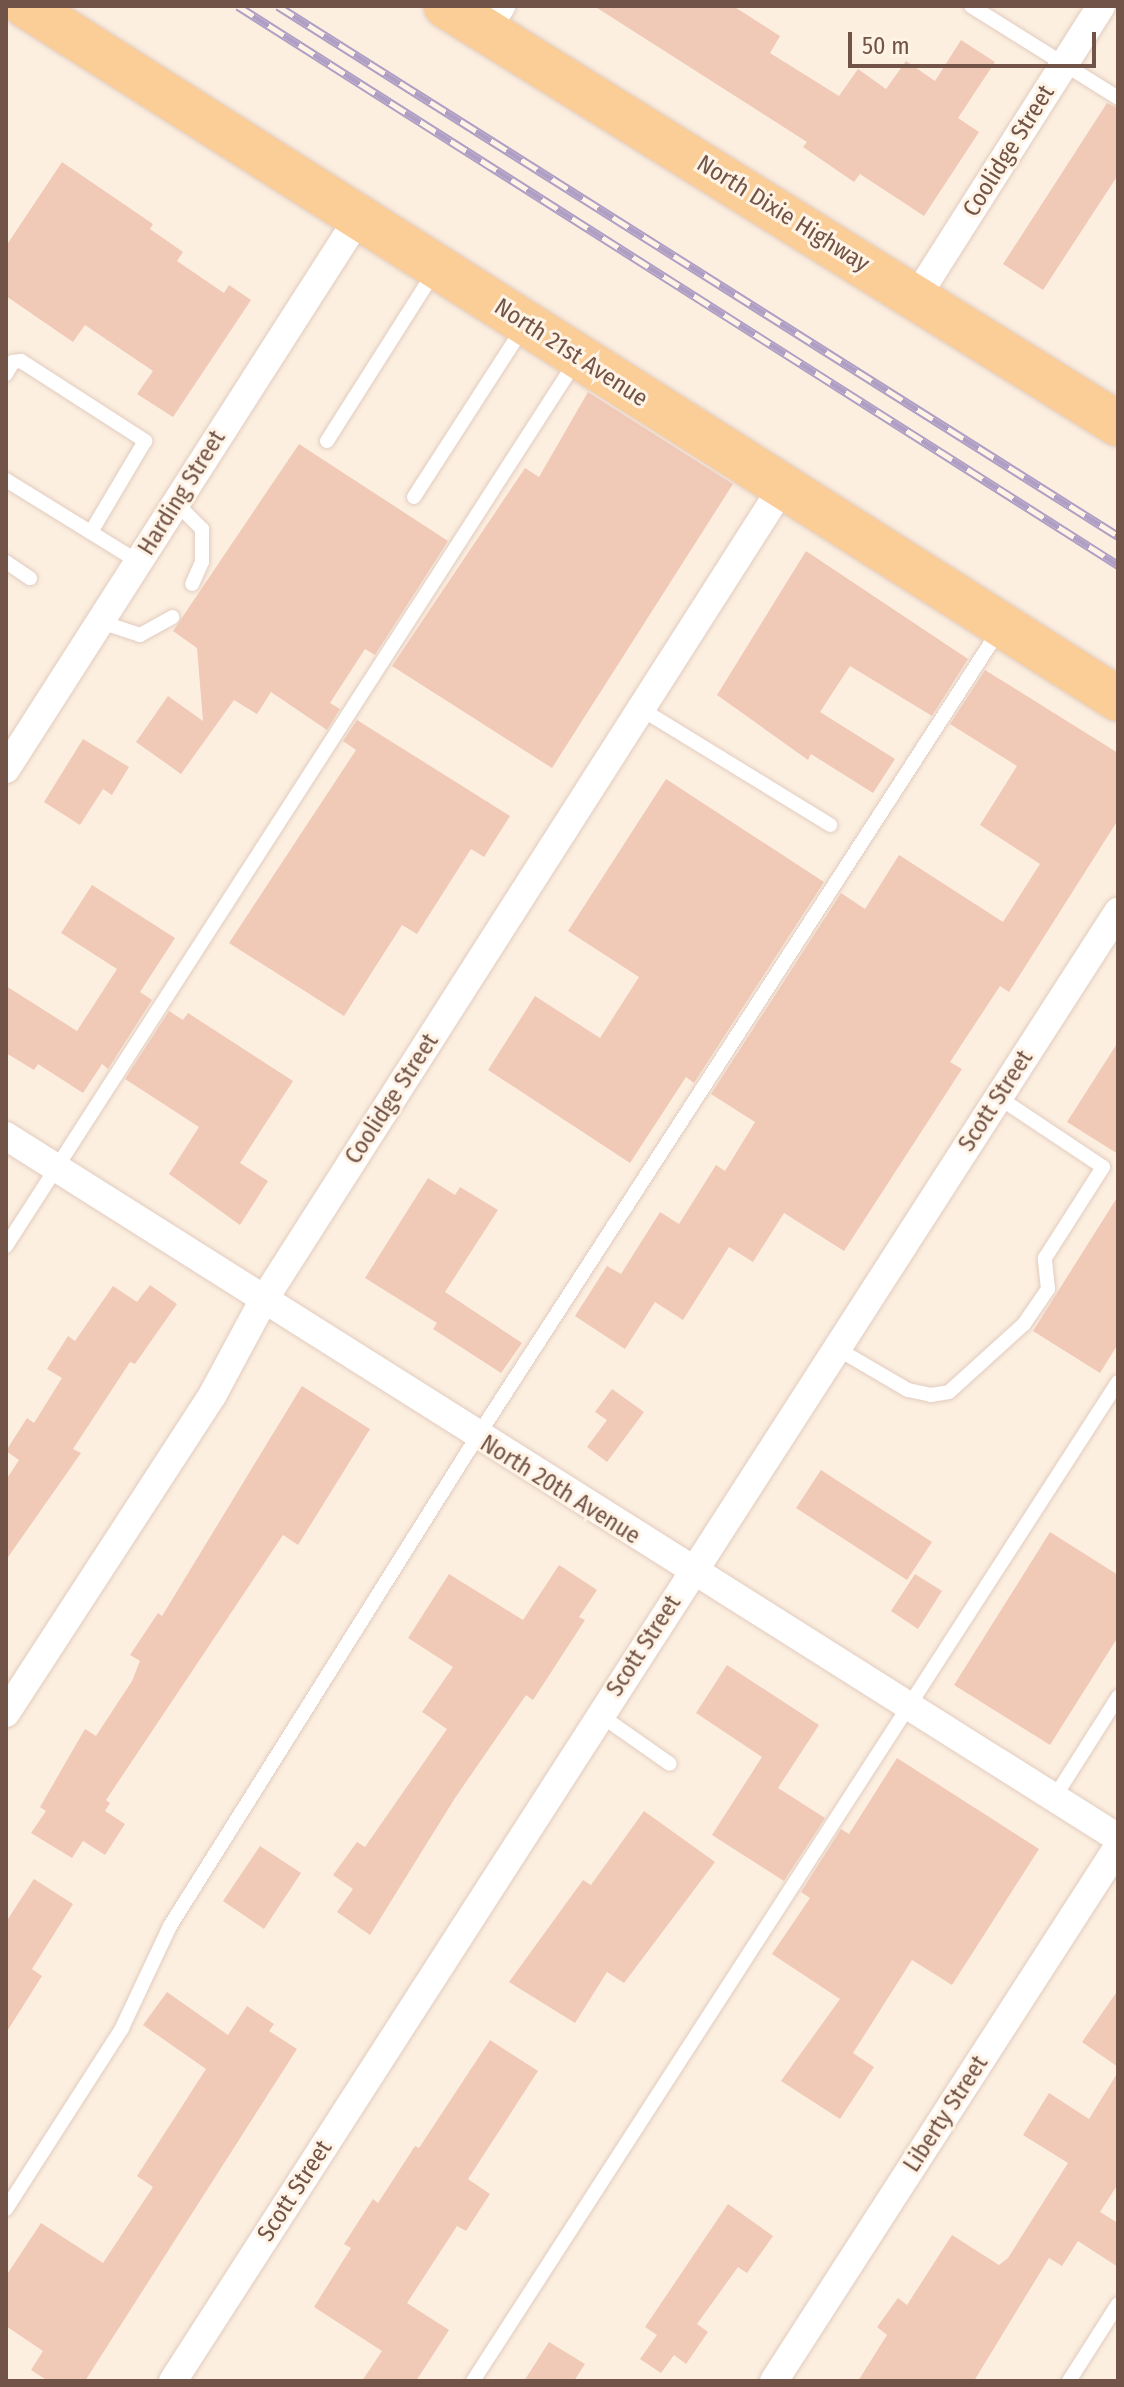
<!DOCTYPE html>
<html>
<head>
<meta charset="utf-8">
<style>
	body { margin:0 }
	#map { position:relative; width:1124px; height:2387px; overflow:hidden; background:#fcefe0; font-family:"Fira Sans Condensed",sans-serif }
	div>[style] { position:absolute }
	.building>* { inset:0; background:#f1c9b7 }
	.roads { filter:drop-shadow(0 0 2px #e2ccbf) drop-shadow(0 0 2px #e2ccbf) }
	.lane>* { height:14px; margin:-7px; padding:0 7px; transform-origin:7px; border-radius:7px; background:#fff }
	.street>* { height:28px; margin:-14px; padding:0 14px; transform-origin:14px; border-radius:14px; background:#fff }
	.primary>* { height:44px; margin:-22px; padding:0 22px; transform-origin:22px; border-radius:22px; background:#fbcd97 }
	.rail>* { height:9px; margin-top:-4.5px; transform-origin:0; background:repeating-linear-gradient(90deg,#fff3e6 0 18px,#b09fc4 0 36px); box-sizing:border-box; border-block:2px solid #b09fc4 }
	span { translate:-50% -50%; white-space:nowrap; text-align:center; line-height:1.15; -webkit-text-stroke:6px #fff3e6; paint-order:stroke }
	.street-label { font-size:24px; color:#725347 }
	.frame { position:absolute; inset:0; border:8px solid #725347; pointer-events:none }
	.scale { position:absolute; left:848px; top:32px; width:248px; height:36px; box-sizing:border-box; border:4px solid #725347; border-top:0; padding-left:10px; font-size:24px; line-height:28px; white-space:nowrap; color:#725347; -webkit-text-stroke:6px #fff3e6; paint-order:stroke }
</style>
</head>
<body>
<div id="map">
	<div class="building">
		<div style="clip-path:polygon(594px 6px,733px 6px,780px 36px,770px 53px,839px 96px,858px 69px,886px 89px,906px 61px,935px 81px,961px 40px,995px 62px,958px 118px,979px 132px,924px 216px,860px 174px,854px 182px,803px 147px,807px 142px)"></div>
		<div style="clip-path:polygon(1107px 103px,1118px 108px,1118px 175px,1043px 290px,1003px 264px)"></div>
		<div style="clip-path:polygon(62px 162px,153px 224px,150px 229px,183px 252px,177px 261px,224px 293px,229px 285px,251px 300px,173px 417px,137px 394px,153px 371px,85px 325px,73px 342px,6px 296px,6px 246px)"></div>
		<div style="clip-path:polygon(588px 392px,733px 484px,552px 768px,392px 666px,525px 468px,539px 477px)"></div>
		<div style="clip-path:polygon(299px 444px,448px 541px,375px 655px,365px 649px,330px 703px,340px 709px,327px 730px,271px 692px,257px 714px,234px 700px,181px 774px,136px 742px,168px 696px,203px 721px,197px 648px,173px 631px)"></div>
		<div style="clip-path:polygon(806px 551px,968px 659px,932px 716px,850px 666px,820px 712px,895px 759px,873px 793px,811px 754px,808px 760px,717px 695px)"></div>
		<div style="clip-path:polygon(985px 670px,1118px 753px,1118px 820px,1009px 992px,1000px 986px,950px 1062px,962px 1069px,844px 1251px,784px 1213px,753px 1262px,729px 1247px,683px 1320px,655px 1302px,625px 1349px,575px 1316px,607px 1266px,621px 1274px,660px 1212px,679px 1224px,716px 1165px,725px 1171px,755px 1122px,711px 1094px,841px 893px,865px 909px,899px 855px,1003px 922px,1040px 864px,980px 825px,1017px 766px,950px 724px)"></div>
		<div style="clip-path:polygon(357px 720px,510px 816px,484px 857px,471px 849px,417px 934px,402px 925px,344px 1016px,229px 943px,356px 750px,343px 741px)"></div>
		<div style="clip-path:polygon(83px 739px,129px 767px,112px 795px,103px 789px,80px 825px,44px 802px)"></div>
		<div style="clip-path:polygon(666px 779px,824px 882px,694px 1083px,686px 1077px,630px 1163px,488px 1070px,535px 996px,600px 1038px,639px 977px,568px 931px)"></div>
		<div style="clip-path:polygon(92px 885px,175px 938px,140px 992px,152px 1000px,108px 1069px,102px 1064px,83px 1093px,38px 1064px,34px 1070px,6px 1053px,6px 986px,77px 1031px,117px 969px,61px 933px)"></div>
		<div style="clip-path:polygon(169px 1011px,183px 1020px,188px 1013px,293px 1081px,240px 1163px,268px 1181px,240px 1225px,169px 1174px,199px 1127px,125px 1079px)"></div>
		<div style="clip-path:polygon(1118px 1042px,1118px 1154px,1067px 1122px)"></div>
		<div style="clip-path:polygon(428px 1178px,455px 1195px,460px 1187px,498px 1210px,445px 1292px,522px 1343px,501px 1373px,433px 1329px,437px 1323px,365px 1278px)"></div>
		<div style="clip-path:polygon(1118px 1196px,1118px 1344px,1100px 1373px,1033px 1331px)"></div>
		<div style="clip-path:polygon(150px 1285px,177px 1304px,135px 1364px,130px 1362px,73px 1449px,81px 1453px,6px 1560px,6px 1480px,19px 1460px,6px 1451px,27px 1418px,34px 1423px,62px 1378px,47px 1369px,68px 1336px,75px 1341px,113px 1286px,137px 1302px)"></div>
		<div style="clip-path:polygon(302px 1386px,370px 1429px,298px 1545px,283px 1535px,106px 1800px,110px 1803px,105px 1811px,125px 1824px,105px 1855px,83px 1841px,72px 1858px,31px 1833px,46px 1811px,40px 1807px,85px 1729px,96px 1736px,132px 1681px,140px 1661px,130px 1655px,158px 1613px,162px 1616px)"></div>
		<div style="clip-path:polygon(612px 1389px,644px 1412px,607px 1462px,587px 1447px,607px 1420px,595px 1412px)"></div>
		<div style="clip-path:polygon(821px 1470px,932px 1542px,907px 1580px,796px 1508px)"></div>
		<div style="clip-path:polygon(1050px 1532px,1118px 1575px,1118px 1637px,1050px 1745px,954px 1685px)"></div>
		<div style="clip-path:polygon(559px 1565px,597px 1590px,579px 1617px,585px 1620px,533px 1700px,526px 1695px,455px 1798px,370px 1935px,337px 1912px,353px 1889px,333px 1875px,357px 1842px,365px 1847px,447px 1729px,422px 1712px,453px 1667px,408px 1638px,449px 1574px,523px 1620px)"></div>
		<div style="clip-path:polygon(915px 1574px,942px 1591px,918px 1629px,891px 1611px)"></div>
		<div style="clip-path:polygon(727px 1665px,819px 1725px,778px 1788px,825px 1818px,784px 1881px,712px 1835px,762px 1757px,696px 1713px)"></div>
		<div style="clip-path:polygon(897px 1758px,1039px 1849px,952px 1985px,912px 1960px,853px 2053px,874px 2067px,840px 2119px,781px 2081px,840px 1999px,772px 1954px,810px 1898px,801px 1892px,841px 1829px,849px 1834px)"></div>
		<div style="clip-path:polygon(644px 1811px,715px 1862px,624px 1983px,607px 1972px,575px 2023px,509px 1982px,583px 1880px,591px 1885px)"></div>
		<div style="clip-path:polygon(260px 1846px,301px 1873px,264px 1929px,223px 1901px)"></div>
		<div style="clip-path:polygon(34px 1879px,73px 1904px,32px 1969px,42px 1976px,6px 2033px,6px 1922px)"></div>
		<div style="clip-path:polygon(1118px 1990px,1118px 2067px,1082px 2042px)"></div>
		<div style="clip-path:polygon(167px 1992px,228px 2035px,247px 2006px,274px 2024px,269px 2031px,297px 2049px,85px 2381px,48px 2381px,31px 2370px,43px 2351px,6px 2326px,6px 2276px,41px 2223px,103px 2263px,153px 2187px,137px 2176px,206px 2069px,143px 2025px)"></div>
		<div style="clip-path:polygon(490px 2040px,538px 2071px,468px 2179px,490px 2194px,466px 2231px,457px 2226px,407px 2303px,449px 2330px,416px 2381px,362px 2381px,382px 2351px,314px 2307px,351px 2248px,344px 2244px,373px 2199px,378px 2203px,415px 2146px,419px 2148px)"></div>
		<div style="clip-path:polygon(1118px 2072px,1118px 2184px,1100px 2212px,1118px 2223px,1118px 2267px,1078px 2241px,1062px 2266px,1049px 2258px,974px 2381px,858px 2381px,887px 2335px,877px 2327px,898px 2298px,907px 2305px,952px 2235px,999px 2265px,1008px 2258px,1068px 2163px,1023px 2135px,1049px 2093px,1089px 2119px)"></div>
		<div style="clip-path:polygon(728px 2204px,773px 2236px,747px 2273px,738px 2267px,697px 2324px,708px 2332px,686px 2364px,674px 2355px,661px 2373px,640px 2359px,657px 2335px,645px 2327px)"></div>
		<div style="clip-path:polygon(549px 2342px,585px 2364px,574px 2381px,524px 2381px)"></div>
	</div>
	<div class="roads">
		<div class="lane">
			<div style="left:971px;top:6px;width:173px;rotate:32deg"></div>
			<div style="left:6px;top:374px;width:14px;rotate:-60deg"></div>
			<div style="left:13px;top:362px;width:8px;rotate:-7deg"></div>
			<div style="left:21px;top:361px;width:148px;rotate:32.8deg"></div>
			<div style="left:145px;top:441px;width:106px;rotate:120.7deg"></div>
			<div style="left:327px;top:441px;width:201px;rotate:-57.6deg"></div>
			<div style="left:6px;top:480px;width:156px;rotate:31.7deg"></div>
			<div style="left:414px;top:497px;width:201px;rotate:-57.2deg"></div>
			<div style="left:176px;top:503px;width:37px;rotate:45deg"></div>
			<div style="left:202px;top:529px;width:33px;rotate:90deg"></div>
			<div style="left:202px;top:562px;width:24px;rotate:114deg"></div>
			<div style="left:6px;top:562px;width:29px;rotate:34deg"></div>
			<div style="left:101px;top:622px;width:41px;rotate:18.4deg"></div>
			<div style="left:140px;top:635px;width:37px;rotate:-29deg"></div>
			<div style="left:641px;top:709px;width:222px;rotate:31.5deg"></div>
			<div style="left:6px;top:1246px;width:1053px;rotate:-57.22deg"></div>
			<div style="left:836px;top:1348px;width:83px;rotate:30.3deg"></div>
			<div style="left:908px;top:1390px;width:24px;rotate:12deg"></div>
			<div style="left:931px;top:1395px;width:18px;rotate:-9deg"></div>
			<div style="left:949px;top:1392px;width:101px;rotate:-42.2deg"></div>
			<div style="left:1024px;top:1324px;width:42px;rotate:-55.6deg"></div>
			<div style="left:1048px;top:1289px;width:31px;rotate:-96deg"></div>
			<div style="left:1045px;top:1258px;width:108px;rotate:-57.5deg"></div>
			<div style="left:1103px;top:1167px;width:126px;rotate:-146.3deg"></div>
			<div style="left:600px;top:1715px;width:85px;rotate:35deg"></div>
			<div style="left:1054px;top:1798px;width:120px;rotate:-57.6deg"></div>
			<div style="left:6px;top:2209px;width:215px;rotate:-57.3deg"></div>
			<div style="left:122px;top:2028px;width:113px;rotate:-64.8deg"></div>
			<div style="left:170px;top:1926px;width:577px;rotate:-57.88deg"></div>
			<div style="left:477px;top:1437px;width:962px;rotate:-57.09deg"></div>
			<div style="left:473px;top:2381px;width:1189px;rotate:-57.15deg"></div>
			<div style="left:1069px;top:2381px;width:91px;rotate:-57.5deg"></div>
		</div>
		<div class="street">
			<div style="left:485px;top:31px;width:30px;rotate:-57deg"></div>
			<div style="left:917px;top:296px;width:343px;rotate:-57.6deg"></div>
			<div style="left:6px;top:769px;width:655px;rotate:-57.4deg"></div>
			<div style="left:6px;top:1136px;width:1315px;rotate:32.26deg"></div>
			<div style="left:6px;top:1713px;width:380px;rotate:-57deg"></div>
			<div style="left:213px;top:1394px;width:106px;rotate:-61.7deg"></div>
			<div style="left:263px;top:1301px;width:965px;rotate:-57.45deg"></div>
			<div style="left:173px;top:2381px;width:1747px;rotate:-57.25deg"></div>
			<div style="left:774px;top:2381px;width:635px;rotate:-57.21deg"></div>
		</div>
		<div class="primary">
			<div style="left:26px;top:6px;width:1293px;rotate:32.4deg"></div>
			<div style="left:446px;top:6px;width:791px;rotate:31.88deg"></div>
		</div>
	</div>
	<div class="rail">
		<div style="left:238px;top:6px;width:1043px;rotate:32.42deg"></div>
		<div style="left:278px;top:6px;width:993px;rotate:32.25deg"></div>
	</div>
	<div class="street-label">
		<span style="left:1009px;top:151px;rotate:-58deg">Coolidge Street</span>
		<span style="left:783px;top:214px;rotate:32deg">North Dixie Highway</span>
		<span style="left:571px;top:353px;rotate:33deg">North 21st Avenue</span>
		<span style="left:182px;top:493px;rotate:-58deg">Harding Street</span>
		<span style="left:392px;top:1099px;rotate:-57deg">Coolidge Street</span>
		<span style="left:996px;top:1101px;rotate:-57deg">Scott Street</span>
		<span style="left:560px;top:1490px;rotate:32deg">North 20th Avenue</span>
		<span style="left:644px;top:1646px;rotate:-57deg">Scott Street</span>
		<span style="left:946px;top:2114px;rotate:-57deg">Liberty Street</span>
		<span style="left:295px;top:2191px;rotate:-57deg">Scott Street</span>
	</div>
	<div class="frame"></div>
	<div class="scale">50 m</div>
</div>
</body>
</html>
